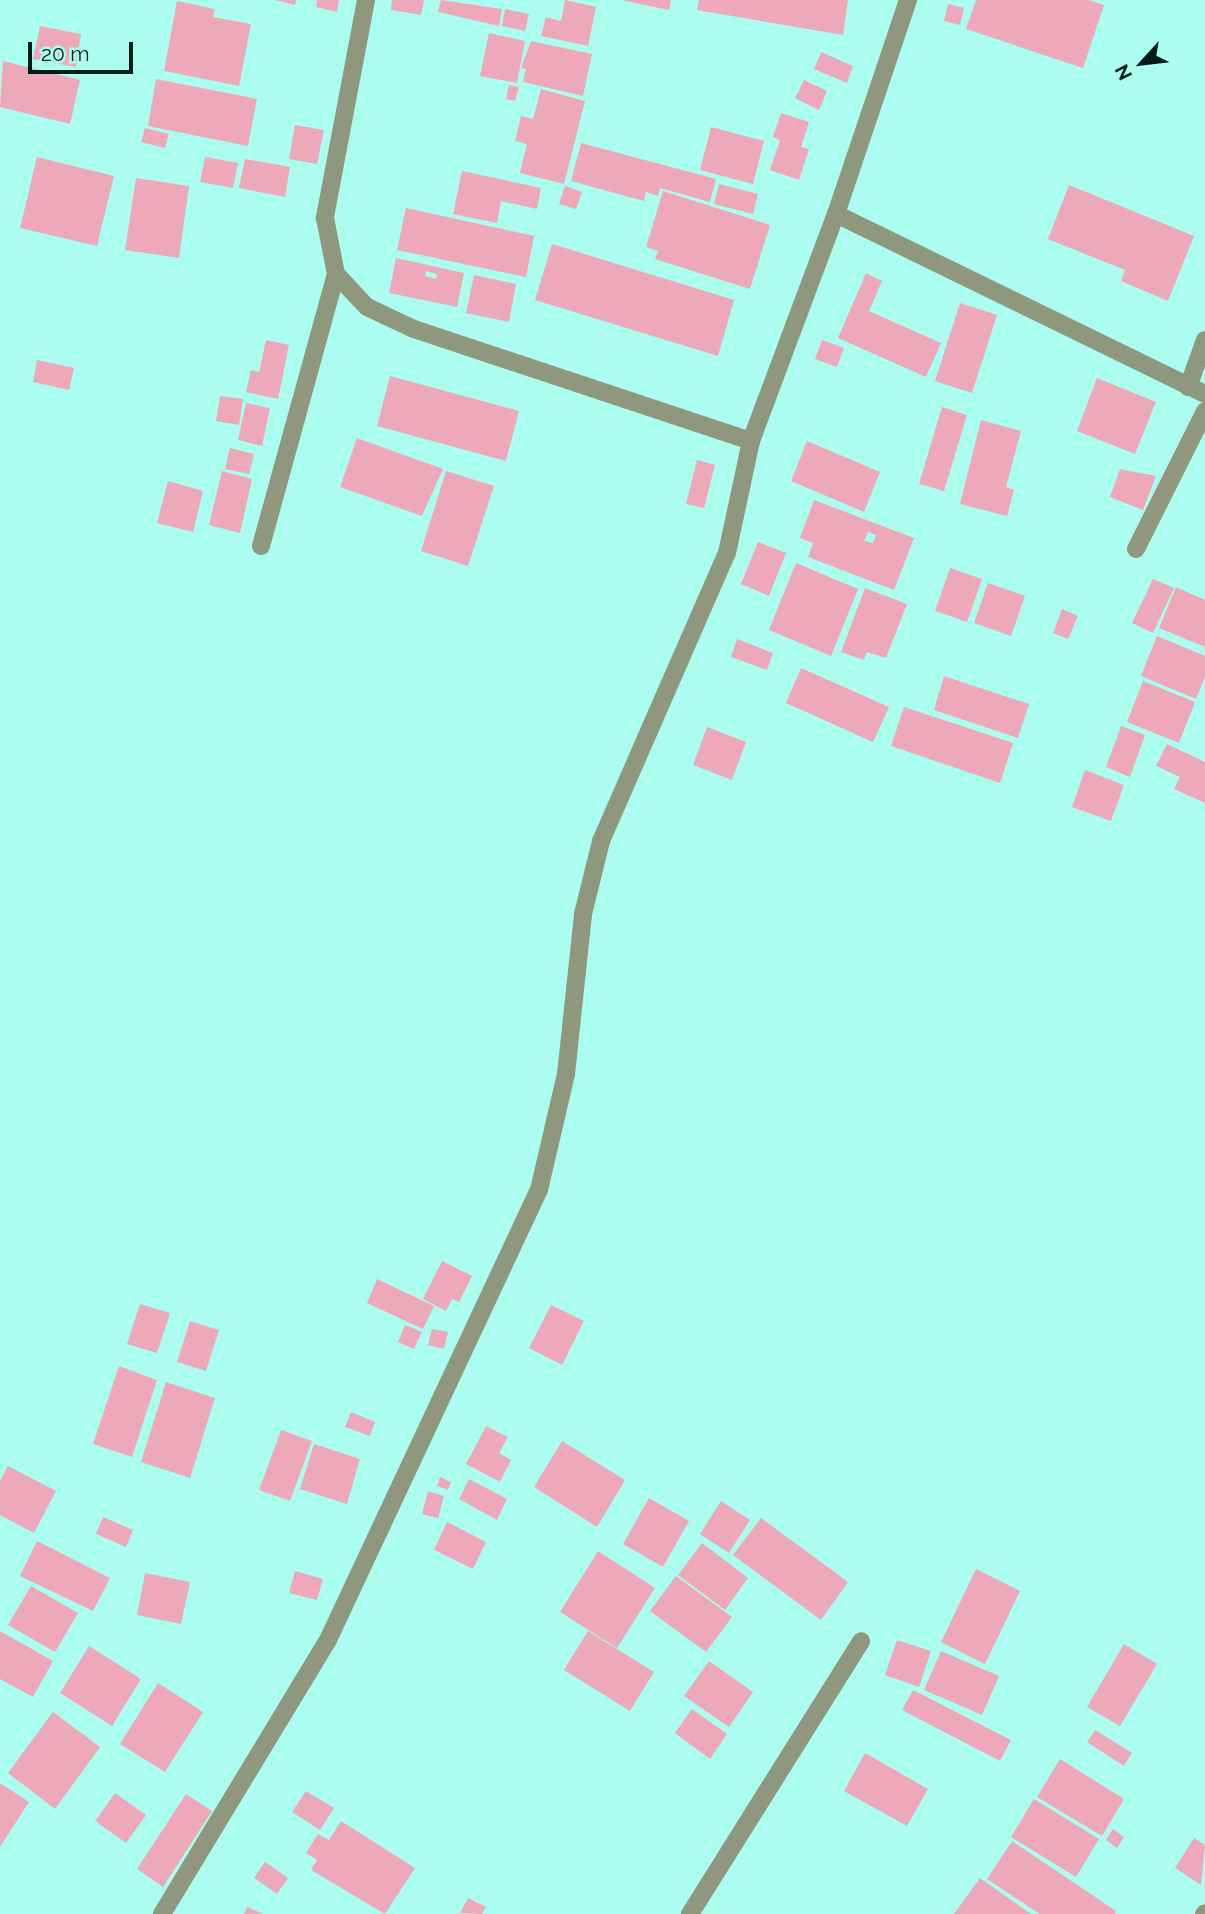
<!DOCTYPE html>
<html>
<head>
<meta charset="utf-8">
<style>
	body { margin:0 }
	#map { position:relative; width:1205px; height:1914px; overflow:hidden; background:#abfeef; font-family:Raleway,sans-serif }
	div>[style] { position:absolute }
	.building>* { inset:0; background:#eda8ba }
	.street>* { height:18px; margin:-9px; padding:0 9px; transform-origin:9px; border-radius:9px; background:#8f987e }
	span { translate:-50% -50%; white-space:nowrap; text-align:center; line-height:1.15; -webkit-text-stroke:7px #abfeef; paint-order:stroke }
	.north { position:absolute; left:1107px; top:28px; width:70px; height:70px; -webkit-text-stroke:5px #abfeef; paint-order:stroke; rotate:243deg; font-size:19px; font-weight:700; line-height:28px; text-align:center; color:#021c18 }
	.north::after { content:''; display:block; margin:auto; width:24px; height:32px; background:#021c18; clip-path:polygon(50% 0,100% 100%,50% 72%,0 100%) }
	.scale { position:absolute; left:28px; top:42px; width:105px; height:32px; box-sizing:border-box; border:4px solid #021c18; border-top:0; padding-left:9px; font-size:21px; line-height:24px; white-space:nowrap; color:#021c18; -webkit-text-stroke:5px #abfeef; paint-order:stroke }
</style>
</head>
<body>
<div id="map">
	<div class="building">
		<div style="clip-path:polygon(275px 0,296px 0,295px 5px)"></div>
		<div style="clip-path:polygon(317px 0,339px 0,337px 12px,316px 7px)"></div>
		<div style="clip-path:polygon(392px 0,424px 0,421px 15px,391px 10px)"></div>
		<div style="clip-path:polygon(441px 0,502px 9px,499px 26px,438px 12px)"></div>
		<div style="clip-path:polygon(565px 0,596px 7px,588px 46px,541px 36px,546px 17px,561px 21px)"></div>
		<div style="clip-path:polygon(621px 0,671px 0,669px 10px)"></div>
		<div style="clip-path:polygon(699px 0,848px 0,843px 35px,697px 10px)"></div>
		<div style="clip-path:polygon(976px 0,1089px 0,1104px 5px,1083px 68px,966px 29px)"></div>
		<div style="clip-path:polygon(177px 1px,215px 9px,213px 17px,251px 24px,239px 86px,164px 71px)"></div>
		<div style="clip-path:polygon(948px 4px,964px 8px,960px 25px,944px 21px)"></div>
		<div style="clip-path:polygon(505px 9px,529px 14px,525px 31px,502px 26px)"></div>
		<div style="clip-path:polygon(40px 26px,81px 34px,76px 67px,33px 59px)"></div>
		<div style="clip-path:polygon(489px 33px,525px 41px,517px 83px,480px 76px)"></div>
		<div style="clip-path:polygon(531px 41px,592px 54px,583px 96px,523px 82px,526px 69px,521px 68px)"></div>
		<div style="clip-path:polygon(821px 52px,853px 66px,847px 83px,814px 69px)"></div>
		<div style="clip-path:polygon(3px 61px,80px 80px,70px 124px,0 107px)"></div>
		<div style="clip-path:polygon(156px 79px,257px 99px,248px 146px,148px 126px)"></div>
		<div style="clip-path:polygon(804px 80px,827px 91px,819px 110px,795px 98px)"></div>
		<div style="clip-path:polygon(509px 85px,519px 87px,515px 101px,506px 99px)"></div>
		<div style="clip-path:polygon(541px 89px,585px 101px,564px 184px,520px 173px,527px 144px,515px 141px,521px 116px,533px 119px)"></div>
		<div style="clip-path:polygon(781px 113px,809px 122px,801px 147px,809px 149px,799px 180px,770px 170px,780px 140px,773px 137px)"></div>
		<div style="clip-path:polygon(295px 125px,324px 130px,317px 164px,289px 159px)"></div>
		<div style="clip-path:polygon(711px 127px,764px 141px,753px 184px,700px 170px)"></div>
		<div style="clip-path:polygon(145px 128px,169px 134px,165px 148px,141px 142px)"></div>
		<div style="clip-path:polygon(581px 143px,716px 179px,710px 202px,660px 188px,658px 196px,646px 192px,644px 201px,571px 181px)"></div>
		<div style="clip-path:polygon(37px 157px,114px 176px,97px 246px,20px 228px)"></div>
		<div style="clip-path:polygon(205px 157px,238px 163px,233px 188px,200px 182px)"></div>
		<div style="clip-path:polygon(245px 159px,290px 167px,285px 197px,239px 188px)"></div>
		<div style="clip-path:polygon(462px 171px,541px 188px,537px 209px,501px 201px,497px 223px,453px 214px)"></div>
		<div style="clip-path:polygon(136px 178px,189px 186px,179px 258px,125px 250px)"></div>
		<div style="clip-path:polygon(719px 184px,758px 194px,753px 214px,714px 204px)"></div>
		<div style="clip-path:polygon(1069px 185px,1194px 236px,1168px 301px,1121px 281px,1125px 270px,1048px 239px)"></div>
		<div style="clip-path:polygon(565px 186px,582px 192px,576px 209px,559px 204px)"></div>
		<div style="clip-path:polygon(663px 191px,770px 225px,750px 289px,655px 259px,658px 251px,646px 247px)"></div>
		<div style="clip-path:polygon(406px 208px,534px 236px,526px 277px,397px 250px)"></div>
		<div style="clip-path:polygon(552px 244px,734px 300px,718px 356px,535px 300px)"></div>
		<div style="clip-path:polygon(evenodd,396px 258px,464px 273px,457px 307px,389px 293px,396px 258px,426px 271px,437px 274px,436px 279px,425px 276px,426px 271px)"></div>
		<div style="clip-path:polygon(866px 273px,882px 281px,869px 311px,941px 343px,926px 377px,838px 338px)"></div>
		<div style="clip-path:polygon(474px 275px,516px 284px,509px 322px,466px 313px)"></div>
		<div style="clip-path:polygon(960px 303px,997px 315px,972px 393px,935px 381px)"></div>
		<div style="clip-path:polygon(266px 340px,289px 345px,278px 399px,246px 392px,251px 370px,259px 372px)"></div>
		<div style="clip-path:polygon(822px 340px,844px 348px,837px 367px,815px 359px)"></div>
		<div style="clip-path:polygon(37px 360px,74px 368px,69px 390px,33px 382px)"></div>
		<div style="clip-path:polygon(390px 376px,519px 411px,506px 461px,377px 426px)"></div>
		<div style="clip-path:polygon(1097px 378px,1156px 402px,1135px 454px,1077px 431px)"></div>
		<div style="clip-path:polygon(220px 396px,243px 399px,239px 425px,216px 421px)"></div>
		<div style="clip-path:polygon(246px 403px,270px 408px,262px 446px,238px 440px)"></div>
		<div style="clip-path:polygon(942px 407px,967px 415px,944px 491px,919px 484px)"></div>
		<div style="clip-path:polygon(981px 420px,1021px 431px,1006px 487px,1014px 490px,1007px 516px,960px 504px)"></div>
		<div style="clip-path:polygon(357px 438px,443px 469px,422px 516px,340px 487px)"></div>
		<div style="clip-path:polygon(807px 441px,880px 472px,864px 512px,791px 481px)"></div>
		<div style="clip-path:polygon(230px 448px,254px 454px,249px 474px,225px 469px)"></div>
		<div style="clip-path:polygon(697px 460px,715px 465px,704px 508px,686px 504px)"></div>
		<div style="clip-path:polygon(1120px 469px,1156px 476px,1143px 510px,1110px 497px)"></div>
		<div style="clip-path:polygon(222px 471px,252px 479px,240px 533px,209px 525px)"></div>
		<div style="clip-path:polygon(446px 471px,494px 486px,468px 566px,421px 551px)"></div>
		<div style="clip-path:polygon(168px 481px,203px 491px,193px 532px,157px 523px)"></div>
		<div style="clip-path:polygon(evenodd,814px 500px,914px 538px,894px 590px,808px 557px,813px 543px,800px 538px,814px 500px,868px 532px,876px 535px,873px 543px,864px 541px,868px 532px)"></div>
		<div style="clip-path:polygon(758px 542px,786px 553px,769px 596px,741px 584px)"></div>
		<div style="clip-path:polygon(796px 563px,858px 589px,831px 656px,769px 630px)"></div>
		<div style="clip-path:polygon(950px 568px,982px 579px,967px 622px,935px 611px)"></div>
		<div style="clip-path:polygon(1153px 579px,1174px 588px,1153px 633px,1132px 623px)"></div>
		<div style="clip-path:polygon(988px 583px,1025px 596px,1011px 636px,974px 623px)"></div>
		<div style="clip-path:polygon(1176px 587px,1205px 600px,1205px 647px,1159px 628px)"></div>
		<div style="clip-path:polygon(865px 588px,907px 604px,886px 658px,867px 652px,864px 660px,841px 652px)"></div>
		<div style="clip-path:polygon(1062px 609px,1078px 616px,1068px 639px,1053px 633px)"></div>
		<div style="clip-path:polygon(1157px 636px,1205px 656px,1205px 676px,1196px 699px,1141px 676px)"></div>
		<div style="clip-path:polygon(737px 639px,773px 653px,767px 670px,731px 657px)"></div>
		<div style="clip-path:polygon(801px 668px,889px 707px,873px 742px,786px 703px)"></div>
		<div style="clip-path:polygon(944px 676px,1029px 704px,1018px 738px,934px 710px)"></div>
		<div style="clip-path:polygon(1143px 681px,1195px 702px,1179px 743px,1127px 722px)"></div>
		<div style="clip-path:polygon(904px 707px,1013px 743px,1000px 783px,891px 746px)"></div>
		<div style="clip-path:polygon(1121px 726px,1145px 735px,1130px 777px,1106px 767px)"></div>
		<div style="clip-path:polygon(707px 727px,746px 742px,732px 780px,693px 765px)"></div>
		<div style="clip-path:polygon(1167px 744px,1205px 762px,1205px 803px,1174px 789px,1180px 777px,1156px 766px)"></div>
		<div style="clip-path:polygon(1085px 770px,1124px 785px,1111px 821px,1072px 807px)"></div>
		<div style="clip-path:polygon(442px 1261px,472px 1276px,459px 1302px,452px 1299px,446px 1311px,423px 1299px)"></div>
		<div style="clip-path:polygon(377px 1279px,434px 1306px,423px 1329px,367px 1303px)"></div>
		<div style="clip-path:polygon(140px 1304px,170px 1313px,157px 1353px,127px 1344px)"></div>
		<div style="clip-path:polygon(551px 1305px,584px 1321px,562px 1365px,529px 1348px)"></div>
		<div style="clip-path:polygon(190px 1321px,219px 1330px,206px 1371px,177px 1362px)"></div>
		<div style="clip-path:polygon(405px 1325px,422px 1332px,414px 1349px,398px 1342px)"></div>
		<div style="clip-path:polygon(432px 1329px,448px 1332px,444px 1349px,428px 1345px)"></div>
		<div style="clip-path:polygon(119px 1366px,157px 1380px,132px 1457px,93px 1444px)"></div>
		<div style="clip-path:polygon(166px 1382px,215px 1398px,190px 1478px,141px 1462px)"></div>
		<div style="clip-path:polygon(351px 1412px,375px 1422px,370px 1436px,345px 1427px)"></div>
		<div style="clip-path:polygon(486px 1426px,508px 1437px,499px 1453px,511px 1460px,500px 1482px,466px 1464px)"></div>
		<div style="clip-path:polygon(281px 1430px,312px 1441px,290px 1501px,259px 1490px)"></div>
		<div style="clip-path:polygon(562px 1441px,625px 1480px,597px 1527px,534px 1487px)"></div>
		<div style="clip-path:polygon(314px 1444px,360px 1459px,347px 1504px,300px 1489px)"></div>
		<div style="clip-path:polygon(8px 1466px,56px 1491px,34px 1533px,0 1515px,0 1481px)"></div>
		<div style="clip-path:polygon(440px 1477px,451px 1482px,448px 1490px,437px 1486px)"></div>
		<div style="clip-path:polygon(469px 1479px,507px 1499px,497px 1520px,459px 1499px)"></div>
		<div style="clip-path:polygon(428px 1491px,444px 1496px,438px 1518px,422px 1514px)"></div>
		<div style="clip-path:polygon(649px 1498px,689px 1521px,663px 1567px,623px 1544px)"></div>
		<div style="clip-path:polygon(721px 1501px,750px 1520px,729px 1553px,700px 1534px)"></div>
		<div style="clip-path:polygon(103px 1517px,133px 1530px,126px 1547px,96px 1534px)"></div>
		<div style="clip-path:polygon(761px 1518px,848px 1582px,821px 1620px,733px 1555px)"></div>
		<div style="clip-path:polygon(447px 1522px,486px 1542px,473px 1569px,434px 1550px)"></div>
		<div style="clip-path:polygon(37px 1541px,110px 1578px,93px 1611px,20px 1576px)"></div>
		<div style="clip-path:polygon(702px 1543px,748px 1578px,725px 1610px,678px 1575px)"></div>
		<div style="clip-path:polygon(598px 1551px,655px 1588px,617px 1648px,560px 1612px)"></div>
		<div style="clip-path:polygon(976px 1569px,1020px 1591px,985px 1664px,941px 1642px)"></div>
		<div style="clip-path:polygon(295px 1571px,323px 1579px,317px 1600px,289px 1593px)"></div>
		<div style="clip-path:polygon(145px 1573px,190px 1582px,181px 1624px,137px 1615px)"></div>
		<div style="clip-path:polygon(676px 1576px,732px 1617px,706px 1652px,650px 1611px)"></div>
		<div style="clip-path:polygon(31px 1586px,78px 1613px,55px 1652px,8px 1625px)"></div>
		<div style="clip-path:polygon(0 1631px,53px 1661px,33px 1697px,0 1679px)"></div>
		<div style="clip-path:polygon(588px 1631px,654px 1672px,630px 1711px,564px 1670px)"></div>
		<div style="clip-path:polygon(897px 1640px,931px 1651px,919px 1687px,885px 1675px)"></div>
		<div style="clip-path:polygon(1124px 1644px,1157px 1664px,1120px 1726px,1087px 1707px)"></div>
		<div style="clip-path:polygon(89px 1646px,141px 1679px,112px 1726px,60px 1693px)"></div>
		<div style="clip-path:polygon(941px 1651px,999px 1676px,982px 1715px,924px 1690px)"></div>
		<div style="clip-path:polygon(709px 1661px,753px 1692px,729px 1727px,684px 1696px)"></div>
		<div style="clip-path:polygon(158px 1683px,203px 1712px,165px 1772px,120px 1744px)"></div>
		<div style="clip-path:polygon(913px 1690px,1011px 1740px,1000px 1761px,902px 1710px)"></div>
		<div style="clip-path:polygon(692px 1709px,727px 1734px,710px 1759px,675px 1733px)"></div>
		<div style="clip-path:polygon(53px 1712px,100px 1747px,55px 1809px,8px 1773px)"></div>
		<div style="clip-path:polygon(1095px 1730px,1132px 1753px,1124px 1766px,1087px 1742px)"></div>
		<div style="clip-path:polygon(865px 1753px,928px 1789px,907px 1826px,844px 1791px)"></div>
		<div style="clip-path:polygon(1060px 1759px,1124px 1799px,1102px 1836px,1037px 1797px)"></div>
		<div style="clip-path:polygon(0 1783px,29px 1802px,0 1847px)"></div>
		<div style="clip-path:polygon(306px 1791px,334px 1808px,320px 1830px,292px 1812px)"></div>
		<div style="clip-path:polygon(115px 1793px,146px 1815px,126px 1843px,95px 1821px)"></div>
		<div style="clip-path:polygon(186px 1794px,212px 1811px,163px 1887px,137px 1869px)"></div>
		<div style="clip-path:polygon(1034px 1799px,1099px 1839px,1076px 1877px,1011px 1837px)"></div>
		<div style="clip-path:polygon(341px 1821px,415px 1868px,385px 1914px,311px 1870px,317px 1860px,306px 1853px,318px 1834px,329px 1840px)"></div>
		<div style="clip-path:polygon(1113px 1829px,1124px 1837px,1117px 1848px,1106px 1840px)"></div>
		<div style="clip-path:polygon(1194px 1838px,1205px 1845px,1201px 1885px,1175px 1868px)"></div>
		<div style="clip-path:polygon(1012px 1841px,1116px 1911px,1115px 1914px,1040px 1914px,987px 1879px)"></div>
		<div style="clip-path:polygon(265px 1862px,288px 1878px,277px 1894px,254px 1878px)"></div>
		<div style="clip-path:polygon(980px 1878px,1031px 1914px,954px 1914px)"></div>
		<div style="clip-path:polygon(468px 1898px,486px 1907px,482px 1914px,460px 1913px)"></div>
		<div style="clip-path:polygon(247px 1907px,263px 1914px,244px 1914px)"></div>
	</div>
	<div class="street">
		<div style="left:366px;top:0;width:222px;rotate:100.7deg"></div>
		<div style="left:325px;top:218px;width:57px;rotate:78.9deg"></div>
		<div style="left:336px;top:274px;width:45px;rotate:46.8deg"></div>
		<div style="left:367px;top:307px;width:52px;rotate:25.1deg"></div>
		<div style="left:414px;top:329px;width:355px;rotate:18.4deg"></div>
		<div style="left:836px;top:214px;width:411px;rotate:26deg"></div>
		<div style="left:1188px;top:387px;width:50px;rotate:-70.1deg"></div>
		<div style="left:261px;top:546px;width:282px;rotate:-74.6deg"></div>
		<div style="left:1136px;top:549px;width:154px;rotate:-63.4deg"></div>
		<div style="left:162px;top:1914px;width:320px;rotate:-58.8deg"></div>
		<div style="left:328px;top:1640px;width:497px;rotate:-64.9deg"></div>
		<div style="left:539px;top:1190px;width:119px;rotate:-76.9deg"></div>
		<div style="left:566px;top:1074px;width:161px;rotate:-83.9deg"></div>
		<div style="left:583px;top:914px;width:75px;rotate:-76.1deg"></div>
		<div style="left:601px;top:841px;width:314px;rotate:-66.4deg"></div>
		<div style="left:727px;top:553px;width:115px;rotate:-77.9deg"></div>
		<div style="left:751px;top:441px;width:242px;rotate:-69.5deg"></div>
		<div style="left:836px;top:214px;width:226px;rotate:-71.4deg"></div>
		<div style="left:690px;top:1914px;width:322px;rotate:-57.9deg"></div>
		<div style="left:1204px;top:1914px;width:1px;rotate:-45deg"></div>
	</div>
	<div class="north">N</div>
	<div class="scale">20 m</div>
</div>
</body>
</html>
